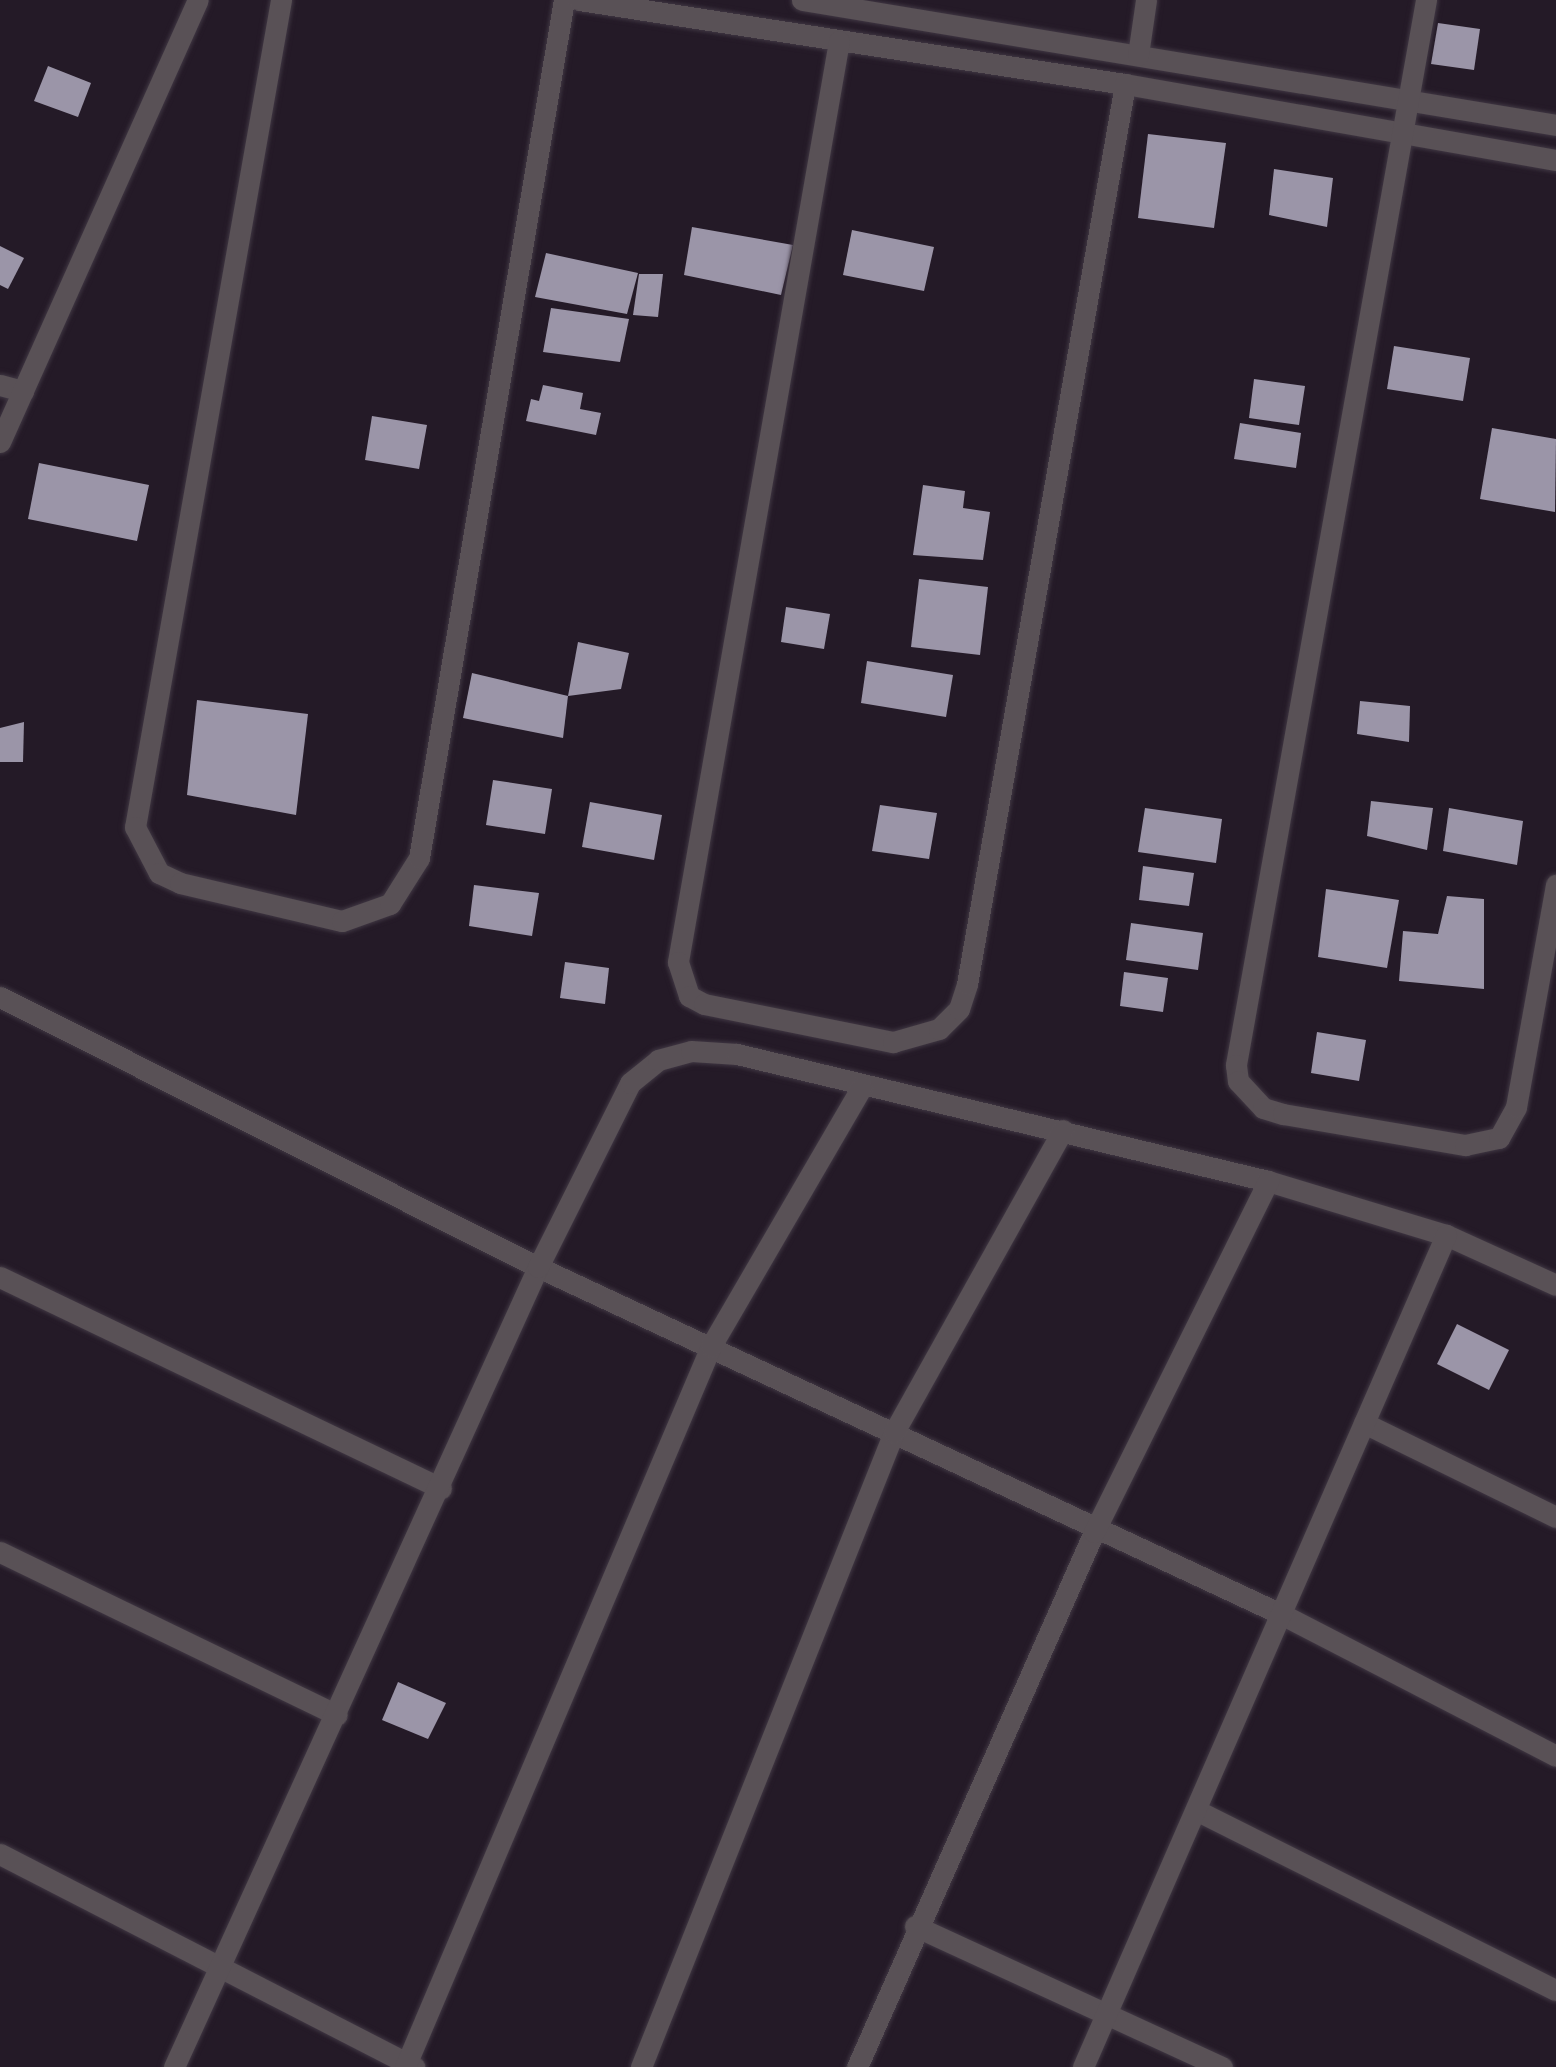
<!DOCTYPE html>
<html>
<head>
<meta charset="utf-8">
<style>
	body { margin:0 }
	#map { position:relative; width:1556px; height:2067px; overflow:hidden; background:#241a27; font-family:"Playfair Display",serif }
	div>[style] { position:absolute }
	.building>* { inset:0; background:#9b95a8 }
	.roads { filter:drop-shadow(0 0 2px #403743) drop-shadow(0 0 2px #403743) }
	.street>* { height:21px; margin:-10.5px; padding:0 10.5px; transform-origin:10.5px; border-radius:10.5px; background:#595156 }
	span { translate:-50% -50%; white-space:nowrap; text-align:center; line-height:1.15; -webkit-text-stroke:7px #241a27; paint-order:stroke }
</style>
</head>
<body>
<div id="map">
	<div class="building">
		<div style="clip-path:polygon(1438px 23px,1480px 29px,1474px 70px,1431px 64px)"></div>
		<div style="clip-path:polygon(48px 66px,91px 83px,78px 117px,34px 101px)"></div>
		<div style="clip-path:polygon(1148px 134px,1226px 143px,1214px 228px,1138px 218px)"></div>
		<div style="clip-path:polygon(1274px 169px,1333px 178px,1327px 227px,1269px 215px)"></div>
		<div style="clip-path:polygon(692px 227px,793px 245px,781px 295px,684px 275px)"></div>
		<div style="clip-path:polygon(852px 230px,934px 247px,924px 291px,843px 275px)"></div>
		<div style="clip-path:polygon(0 246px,24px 258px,8px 289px,0 285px)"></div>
		<div style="clip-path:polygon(546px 253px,638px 273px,627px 314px,535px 297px)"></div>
		<div style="clip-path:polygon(639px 274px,663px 274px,658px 317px,633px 315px)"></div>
		<div style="clip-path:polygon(551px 308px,629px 319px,620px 362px,543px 352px)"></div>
		<div style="clip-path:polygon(1394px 346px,1470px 358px,1463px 401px,1387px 389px)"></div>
		<div style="clip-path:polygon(1254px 379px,1305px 386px,1299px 425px,1249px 418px)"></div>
		<div style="clip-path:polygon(543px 385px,583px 393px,580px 409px,601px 413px,596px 435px,526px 421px,531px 399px,539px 401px)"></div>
		<div style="clip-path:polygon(372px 416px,427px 425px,419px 469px,365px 460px)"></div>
		<div style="clip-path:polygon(1240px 423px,1301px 433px,1296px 468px,1234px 459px)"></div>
		<div style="clip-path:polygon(1492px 428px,1556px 439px,1555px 512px,1480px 499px)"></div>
		<div style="clip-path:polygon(39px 463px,149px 485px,137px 541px,28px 519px)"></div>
		<div style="clip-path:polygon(923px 485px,965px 491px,963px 508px,990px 512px,983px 560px,913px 555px)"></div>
		<div style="clip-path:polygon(919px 579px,988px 587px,980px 655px,911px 647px)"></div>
		<div style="clip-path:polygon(786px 607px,830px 614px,824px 649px,781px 642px)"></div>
		<div style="clip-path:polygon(578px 642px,629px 653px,621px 689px,568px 696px)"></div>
		<div style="clip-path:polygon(867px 661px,953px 675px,946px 717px,861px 703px)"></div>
		<div style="clip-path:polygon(472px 673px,568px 696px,563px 738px,463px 718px)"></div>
		<div style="clip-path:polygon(197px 700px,308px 714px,296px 815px,187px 795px)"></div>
		<div style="clip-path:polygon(1360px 701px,1410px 706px,1409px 742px,1357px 734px)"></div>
		<div style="clip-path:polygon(24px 722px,23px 762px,0 762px,0 728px)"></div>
		<div style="clip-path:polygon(493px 780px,552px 789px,545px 834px,486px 825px)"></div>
		<div style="clip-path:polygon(1371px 801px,1433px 808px,1427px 850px,1367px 836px)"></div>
		<div style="clip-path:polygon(590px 802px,662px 815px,654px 860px,582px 847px)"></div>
		<div style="clip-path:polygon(880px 805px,937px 813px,929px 859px,872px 851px)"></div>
		<div style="clip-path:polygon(1145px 808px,1222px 819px,1216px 863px,1138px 852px)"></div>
		<div style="clip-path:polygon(1449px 808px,1523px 821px,1517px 865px,1443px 851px)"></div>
		<div style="clip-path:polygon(1143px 866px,1194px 873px,1189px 906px,1139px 900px)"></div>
		<div style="clip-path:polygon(474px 885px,539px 893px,532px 936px,469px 926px)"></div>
		<div style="clip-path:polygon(1326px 889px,1399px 900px,1387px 968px,1318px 957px)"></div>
		<div style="clip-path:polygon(1447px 896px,1484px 899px,1484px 989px,1399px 981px,1403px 931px,1438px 934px)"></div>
		<div style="clip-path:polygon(1131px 923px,1203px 933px,1198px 970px,1126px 960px)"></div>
		<div style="clip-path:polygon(565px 962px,609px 968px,605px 1004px,560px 998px)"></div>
		<div style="clip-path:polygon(1124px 972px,1168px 978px,1163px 1012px,1120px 1006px)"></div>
		<div style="clip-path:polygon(1317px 1032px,1366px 1040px,1359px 1081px,1311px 1073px)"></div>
		<div style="clip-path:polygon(1457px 1324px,1509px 1350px,1489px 1390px,1437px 1364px)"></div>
		<div style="clip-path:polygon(398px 1682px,446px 1703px,428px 1739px,382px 1720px)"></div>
	</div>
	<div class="roads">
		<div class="street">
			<div style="left:281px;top:0;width:840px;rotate:100.01deg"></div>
			<div style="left:135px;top:827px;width:52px;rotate:62.4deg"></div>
			<div style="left:159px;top:873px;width:23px;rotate:25deg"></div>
			<div style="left:180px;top:883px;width:166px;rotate:13.2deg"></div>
			<div style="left:342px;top:921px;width:51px;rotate:-19.5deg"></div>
			<div style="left:390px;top:904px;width:54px;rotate:-57.8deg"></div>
			<div style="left:419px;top:858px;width:870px;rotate:-80.41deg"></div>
			<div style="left:579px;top:0;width:552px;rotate:8.75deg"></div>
			<div style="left:1125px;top:84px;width:438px;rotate:10deg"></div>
			<div style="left:802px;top:0;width:764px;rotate:9.41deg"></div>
			<div style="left:1426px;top:0;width:1082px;rotate:100.12deg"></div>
			<div style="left:1236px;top:1065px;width:16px;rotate:83deg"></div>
			<div style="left:1238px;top:1081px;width:37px;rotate:47deg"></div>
			<div style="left:1263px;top:1108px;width:21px;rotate:17deg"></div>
			<div style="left:1283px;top:1114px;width:185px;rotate:9.7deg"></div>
			<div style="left:1465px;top:1145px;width:35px;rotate:-12deg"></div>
			<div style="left:1499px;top:1138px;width:35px;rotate:-61deg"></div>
			<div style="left:1516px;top:1107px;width:226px;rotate:-79.8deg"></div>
			<div style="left:839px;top:41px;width:935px;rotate:99.92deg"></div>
			<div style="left:678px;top:962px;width:36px;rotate:72deg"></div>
			<div style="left:689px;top:996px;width:17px;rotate:28deg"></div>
			<div style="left:704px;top:1004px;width:193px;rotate:11.4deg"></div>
			<div style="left:893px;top:1042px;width:48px;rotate:-15.8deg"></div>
			<div style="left:939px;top:1029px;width:28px;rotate:-45deg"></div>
			<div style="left:959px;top:1009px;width:26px;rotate:-72deg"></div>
			<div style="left:967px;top:984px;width:914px;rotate:-80.04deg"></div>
			<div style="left:1138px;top:55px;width:56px;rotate:-81.7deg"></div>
			<div style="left:0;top:385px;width:24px;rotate:15deg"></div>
			<div style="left:0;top:442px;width:484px;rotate:-65.9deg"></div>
			<div style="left:0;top:997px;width:602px;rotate:26.65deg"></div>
			<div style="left:538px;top:1267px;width:822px;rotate:25.04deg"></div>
			<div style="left:1283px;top:1615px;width:307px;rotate:27.3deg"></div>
			<div style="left:0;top:1277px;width:489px;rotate:25.6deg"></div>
			<div style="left:1364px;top:1423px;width:214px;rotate:26.1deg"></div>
			<div style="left:0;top:1552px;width:374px;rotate:25.8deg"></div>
			<div style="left:1198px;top:1811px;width:400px;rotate:26.6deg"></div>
			<div style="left:0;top:1854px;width:466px;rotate:27.2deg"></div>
			<div style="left:915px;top:1926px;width:338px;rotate:24.7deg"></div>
			<div style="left:174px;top:2067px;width:879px;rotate:-65.53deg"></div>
			<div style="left:538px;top:1267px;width:206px;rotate:-63.4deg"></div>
			<div style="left:630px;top:1083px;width:36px;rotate:-39deg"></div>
			<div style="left:658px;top:1060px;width:34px;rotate:-15deg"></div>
			<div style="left:691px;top:1051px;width:46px;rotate:3.7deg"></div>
			<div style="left:737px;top:1054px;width:546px;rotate:13.45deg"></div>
			<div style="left:1268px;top:1181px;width:186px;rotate:16.9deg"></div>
			<div style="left:1446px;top:1235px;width:121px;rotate:24.4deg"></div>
			<div style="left:405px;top:2067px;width:783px;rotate:-67deg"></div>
			<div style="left:711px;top:1346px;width:300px;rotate:-59.8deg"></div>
			<div style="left:641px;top:2067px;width:684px;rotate:-68.28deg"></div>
			<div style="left:894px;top:1432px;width:346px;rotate:-60.8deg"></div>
			<div style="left:857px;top:2067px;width:585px;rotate:-66.11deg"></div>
			<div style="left:1094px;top:1532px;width:392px;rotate:-63.6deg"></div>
			<div style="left:1083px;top:2067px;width:908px;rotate:-66.43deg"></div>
		</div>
	</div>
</div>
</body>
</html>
